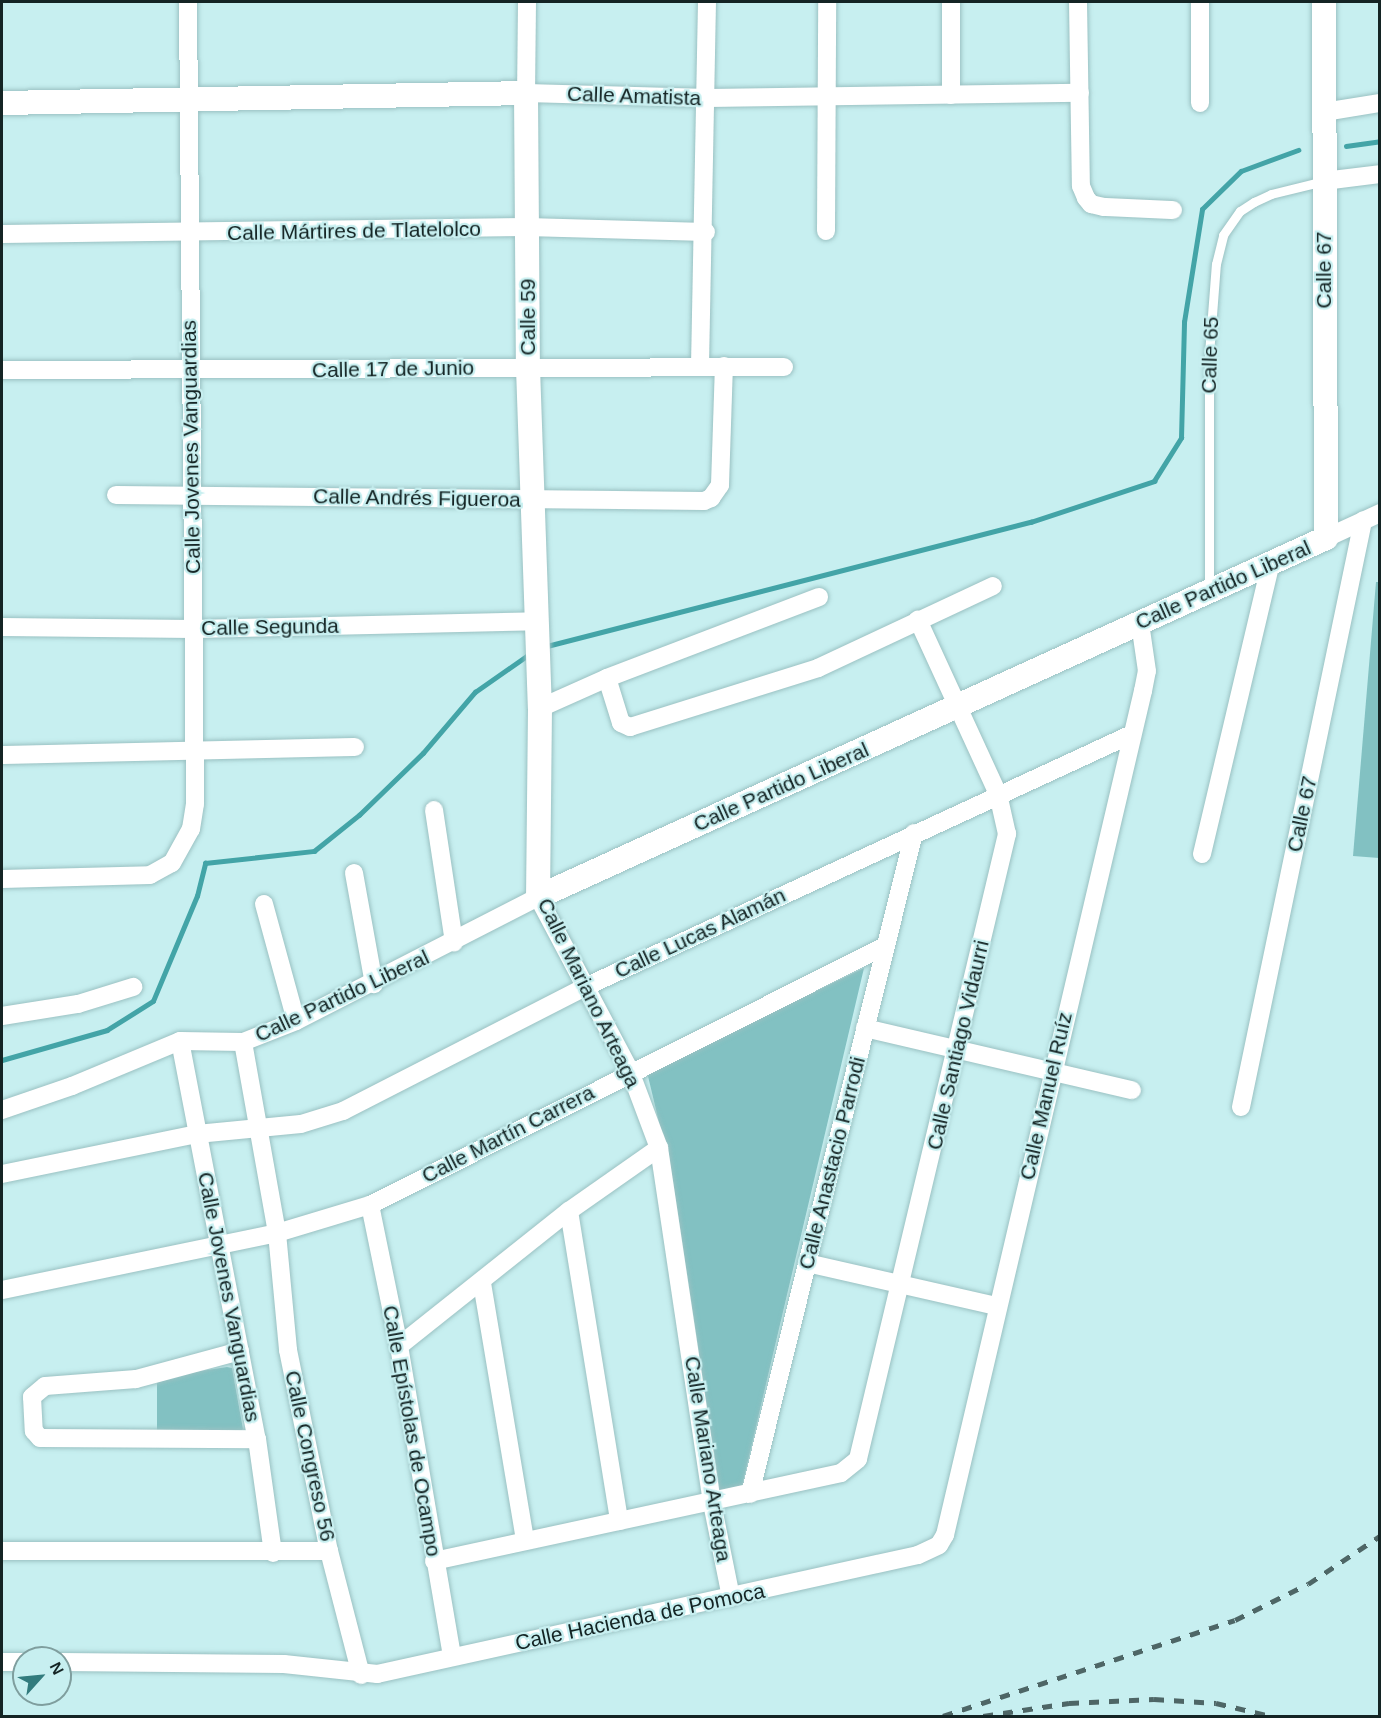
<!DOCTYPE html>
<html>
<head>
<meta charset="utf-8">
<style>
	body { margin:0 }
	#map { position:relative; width:1381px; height:1718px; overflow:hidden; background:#c7eff0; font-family:Arial,sans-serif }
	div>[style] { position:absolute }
	.green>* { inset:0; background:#82c1c2 }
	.stream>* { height:4.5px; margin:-2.25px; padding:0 2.25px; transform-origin:2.25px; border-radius:2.25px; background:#43a4a7 }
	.roads { filter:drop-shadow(0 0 2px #9ac1c2) drop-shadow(0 0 2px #9ac1c2) }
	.lane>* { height:9px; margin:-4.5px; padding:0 4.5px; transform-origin:4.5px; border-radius:4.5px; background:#fff }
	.street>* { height:18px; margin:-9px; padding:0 9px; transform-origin:9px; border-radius:9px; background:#fff }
	.secondary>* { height:24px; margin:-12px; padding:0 12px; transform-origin:12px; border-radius:12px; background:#fff }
	.rail>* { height:4.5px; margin-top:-2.25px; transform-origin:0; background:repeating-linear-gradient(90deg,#4e6666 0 10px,transparent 0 20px) }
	span { translate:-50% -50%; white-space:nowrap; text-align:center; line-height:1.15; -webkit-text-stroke:4.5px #c7eff0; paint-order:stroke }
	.street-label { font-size:21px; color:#142424 }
	.frame { position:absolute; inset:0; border:3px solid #142424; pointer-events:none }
	.north { position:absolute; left:12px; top:1646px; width:60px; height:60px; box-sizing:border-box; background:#c7eff0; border:2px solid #7f9e9e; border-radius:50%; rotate:63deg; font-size:16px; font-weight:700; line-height:24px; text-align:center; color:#142424 }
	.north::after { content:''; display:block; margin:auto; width:21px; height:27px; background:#327b7d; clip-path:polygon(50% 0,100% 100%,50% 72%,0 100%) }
</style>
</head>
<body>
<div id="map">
	<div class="green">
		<div style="clip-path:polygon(1376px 582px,1380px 582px,1379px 858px,1353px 856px)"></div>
		<div style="clip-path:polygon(864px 968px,742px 1486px,720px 1491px,673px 1181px,647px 1072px)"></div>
		<div style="clip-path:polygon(227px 1367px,232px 1368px,243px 1429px,239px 1433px,157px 1434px,157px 1383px,161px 1377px)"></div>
	</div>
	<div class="stream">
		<div style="left:1346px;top:146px;width:34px;rotate:-8deg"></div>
		<div style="left:547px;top:646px;width:500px;rotate:-14.4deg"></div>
		<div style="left:1031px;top:522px;width:130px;rotate:-18.4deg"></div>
		<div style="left:1154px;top:481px;width:51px;rotate:-57.9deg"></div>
		<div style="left:1181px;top:438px;width:116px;rotate:-88.5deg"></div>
		<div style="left:1184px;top:322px;width:114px;rotate:-80.9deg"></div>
		<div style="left:1202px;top:209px;width:54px;rotate:-44.3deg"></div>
		<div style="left:1241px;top:171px;width:61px;rotate:-20.2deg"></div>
		<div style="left:2px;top:1060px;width:109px;rotate:-15.9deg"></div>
		<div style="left:107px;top:1030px;width:54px;rotate:-32.2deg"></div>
		<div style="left:153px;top:1001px;width:114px;rotate:-67.3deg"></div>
		<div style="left:197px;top:896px;width:34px;rotate:-76deg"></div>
		<div style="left:205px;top:863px;width:110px;rotate:-6.3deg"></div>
		<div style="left:314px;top:851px;width:58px;rotate:-38.7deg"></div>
		<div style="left:359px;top:815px;width:89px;rotate:-44.1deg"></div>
		<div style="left:423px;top:753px;width:80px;rotate:-49.6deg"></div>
		<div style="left:475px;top:692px;width:68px;rotate:-34.9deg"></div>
	</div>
	<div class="roads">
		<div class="lane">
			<div style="left:1209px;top:589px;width:235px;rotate:-90deg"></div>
			<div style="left:1209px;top:354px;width:90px;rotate:-85.6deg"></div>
			<div style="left:1216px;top:264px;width:30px;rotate:-76deg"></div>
			<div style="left:1223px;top:235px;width:29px;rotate:-55deg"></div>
			<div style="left:1240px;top:211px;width:17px;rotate:-33deg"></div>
			<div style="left:1254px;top:202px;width:19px;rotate:-25deg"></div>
			<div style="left:1271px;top:194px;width:55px;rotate:-13.8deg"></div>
		</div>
		<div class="street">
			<div style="left:527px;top:2px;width:91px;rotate:90.6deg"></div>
			<div style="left:526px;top:93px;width:182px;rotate:1.6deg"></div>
			<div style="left:708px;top:98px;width:372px;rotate:-0.8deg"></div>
			<div style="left:1078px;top:2px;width:184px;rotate:89.1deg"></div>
			<div style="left:1081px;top:186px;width:13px;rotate:67deg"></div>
			<div style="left:1086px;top:198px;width:8px;rotate:50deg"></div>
			<div style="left:1091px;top:204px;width:13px;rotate:13deg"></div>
			<div style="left:1104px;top:207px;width:69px;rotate:2.5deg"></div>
			<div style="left:1200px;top:2px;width:101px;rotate:90deg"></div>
			<div style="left:951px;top:95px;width:93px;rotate:-90deg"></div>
			<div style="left:1324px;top:112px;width:57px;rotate:-9.1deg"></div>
			<div style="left:1324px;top:181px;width:56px;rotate:-7.1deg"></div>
			<div style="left:826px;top:231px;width:229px;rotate:-89.7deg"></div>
			<div style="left:2px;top:234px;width:525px;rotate:-0.76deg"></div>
			<div style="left:527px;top:227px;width:179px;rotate:1.6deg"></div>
			<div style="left:700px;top:366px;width:364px;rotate:-88.9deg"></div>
			<div style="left:2px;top:370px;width:782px;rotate:-0.22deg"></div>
			<div style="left:116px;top:495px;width:588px;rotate:0.58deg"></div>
			<div style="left:704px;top:501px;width:8px;rotate:-23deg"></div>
			<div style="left:711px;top:498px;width:16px;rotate:-55deg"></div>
			<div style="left:720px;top:485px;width:119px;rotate:-88.1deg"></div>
			<div style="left:1326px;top:538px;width:60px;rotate:-24.8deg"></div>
			<div style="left:2px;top:627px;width:191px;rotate:0.6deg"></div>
			<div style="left:193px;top:629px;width:345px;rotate:-1.3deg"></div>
			<div style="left:607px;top:678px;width:47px;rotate:72.7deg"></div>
			<div style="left:621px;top:723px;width:10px;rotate:24deg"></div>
			<div style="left:630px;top:727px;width:197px;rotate:-17.4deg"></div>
			<div style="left:818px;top:668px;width:193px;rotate:-25.1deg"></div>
			<div style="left:540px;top:708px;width:73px;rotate:-24.1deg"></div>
			<div style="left:607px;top:678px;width:227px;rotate:-20.9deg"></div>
			<div style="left:2px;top:755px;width:353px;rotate:-1.3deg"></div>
			<div style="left:434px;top:810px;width:134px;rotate:81.4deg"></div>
			<div style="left:1202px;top:854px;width:296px;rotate:-76.7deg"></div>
			<div style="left:354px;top:873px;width:113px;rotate:79.8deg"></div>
			<div style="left:2px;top:879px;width:148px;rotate:-1.5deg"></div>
			<div style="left:150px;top:875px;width:25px;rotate:-29deg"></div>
			<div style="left:172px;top:863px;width:39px;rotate:-61deg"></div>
			<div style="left:191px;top:829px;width:25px;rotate:-81deg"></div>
			<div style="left:195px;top:804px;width:802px;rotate:-90.5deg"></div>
			<div style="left:264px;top:904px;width:121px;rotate:74.7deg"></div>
			<div style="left:2px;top:1016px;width:77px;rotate:-9deg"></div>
			<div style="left:78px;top:1004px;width:58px;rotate:-17.2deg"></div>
			<div style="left:865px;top:1028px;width:274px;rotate:13.1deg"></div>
			<div style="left:180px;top:1041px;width:405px;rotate:79.1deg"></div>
			<div style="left:257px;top:1439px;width:115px;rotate:82deg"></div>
			<div style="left:243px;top:1042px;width:194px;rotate:79.9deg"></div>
			<div style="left:277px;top:1233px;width:118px;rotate:84.6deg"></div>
			<div style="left:288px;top:1350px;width:205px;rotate:78.5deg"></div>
			<div style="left:329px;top:1551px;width:128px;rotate:75.5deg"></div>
			<div style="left:1241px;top:1107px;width:599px;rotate:-78.24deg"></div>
			<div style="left:2px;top:1110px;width:74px;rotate:-18.9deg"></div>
			<div style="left:72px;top:1086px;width:117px;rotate:-22.6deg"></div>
			<div style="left:180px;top:1041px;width:63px;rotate:0.9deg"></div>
			<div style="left:243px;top:1042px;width:57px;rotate:-21.6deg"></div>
			<div style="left:296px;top:1021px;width:272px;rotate:-27.1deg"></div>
			<div style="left:538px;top:897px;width:197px;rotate:62.1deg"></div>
			<div style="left:630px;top:1071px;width:82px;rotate:69.4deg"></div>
			<div style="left:659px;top:1148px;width:359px;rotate:81.5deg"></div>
			<div style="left:712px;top:1503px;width:96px;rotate:78.6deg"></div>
			<div style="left:2px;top:1174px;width:199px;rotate:-11.6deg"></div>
			<div style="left:197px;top:1134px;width:104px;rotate:-5.5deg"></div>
			<div style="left:301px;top:1124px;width:44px;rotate:-17.2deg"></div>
			<div style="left:343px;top:1111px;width:272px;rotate:-27.1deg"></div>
			<div style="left:585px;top:987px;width:603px;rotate:-24.82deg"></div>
			<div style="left:370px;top:1205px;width:144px;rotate:78.4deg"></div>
			<div style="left:399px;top:1346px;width:315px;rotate:80.3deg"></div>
			<div style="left:569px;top:1211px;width:314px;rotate:80.8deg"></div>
			<div style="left:807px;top:1263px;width:194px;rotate:12.8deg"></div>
			<div style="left:482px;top:1283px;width:261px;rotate:80.5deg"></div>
			<div style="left:2px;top:1290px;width:281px;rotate:-11.7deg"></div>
			<div style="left:277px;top:1233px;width:97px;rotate:-16.8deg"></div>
			<div style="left:370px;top:1205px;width:574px;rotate:-26.7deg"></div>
			<div style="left:399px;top:1346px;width:217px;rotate:-38.5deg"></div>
			<div style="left:569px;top:1211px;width:110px;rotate:-35deg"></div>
			<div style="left:240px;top:1351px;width:108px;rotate:164.9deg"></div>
			<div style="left:136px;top:1379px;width:91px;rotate:175.6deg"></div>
			<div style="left:45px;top:1386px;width:17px;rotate:140deg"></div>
			<div style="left:32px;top:1397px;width:34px;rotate:87deg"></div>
			<div style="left:34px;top:1431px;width:9px;rotate:49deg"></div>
			<div style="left:40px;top:1438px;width:217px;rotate:0.3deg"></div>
			<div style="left:750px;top:1494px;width:681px;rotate:-76.07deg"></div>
			<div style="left:2px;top:1551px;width:327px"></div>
			<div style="left:434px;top:1561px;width:416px;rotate:-12.2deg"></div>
			<div style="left:841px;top:1473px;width:22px;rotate:-39deg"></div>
			<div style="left:858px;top:1459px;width:643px;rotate:-76.59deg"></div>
			<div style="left:1007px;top:834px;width:41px;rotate:-102.7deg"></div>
			<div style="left:998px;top:794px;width:192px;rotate:-114.7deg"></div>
			<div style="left:2px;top:1662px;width:22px"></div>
			<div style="left:60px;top:1662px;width:224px;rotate:0.5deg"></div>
			<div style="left:284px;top:1664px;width:94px;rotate:6.1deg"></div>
			<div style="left:377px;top:1674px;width:554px;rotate:-12.41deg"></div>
			<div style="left:918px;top:1555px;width:23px;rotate:-25deg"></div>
			<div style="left:939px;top:1545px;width:12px;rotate:-59deg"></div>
			<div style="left:945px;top:1535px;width:867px;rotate:-76.8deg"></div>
			<div style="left:1143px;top:691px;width:20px;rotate:-79deg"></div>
			<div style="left:1147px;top:671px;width:49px;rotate:-98.3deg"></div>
		</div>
		<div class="secondary">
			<div style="left:2px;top:103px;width:524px;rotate:-1.09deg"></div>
			<div style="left:526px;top:93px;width:275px;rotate:89.6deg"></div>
			<div style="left:528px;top:368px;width:340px;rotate:88deg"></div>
			<div style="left:540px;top:708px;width:189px;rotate:90.6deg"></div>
			<div style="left:538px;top:897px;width:866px;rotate:-24.49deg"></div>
			<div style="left:1326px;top:538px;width:536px;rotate:-90.21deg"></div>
		</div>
	</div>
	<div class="rail">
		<div style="left:943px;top:1716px;width:307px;rotate:-18.2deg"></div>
		<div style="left:1235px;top:1620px;width:81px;rotate:-26.3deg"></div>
		<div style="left:1308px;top:1584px;width:87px;rotate:-33.7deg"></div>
		<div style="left:983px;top:1716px;width:87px;rotate:-8.6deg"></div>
		<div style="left:1069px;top:1703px;width:85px;rotate:-2.7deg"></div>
		<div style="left:1154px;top:1699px;width:62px;rotate:3.7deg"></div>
		<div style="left:1216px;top:1703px;width:57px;rotate:13.3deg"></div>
	</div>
	<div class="street-label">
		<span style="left:634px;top:96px;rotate:2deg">Calle Amatista</span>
		<span style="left:354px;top:231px;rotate:-1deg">Calle Mártires de Tlatelolco</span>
		<span style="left:1324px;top:270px;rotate:-90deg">Calle 67</span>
		<span style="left:528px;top:317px;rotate:-90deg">Calle 59</span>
		<span style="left:1210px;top:355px;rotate:-88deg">Calle 65</span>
		<span style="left:393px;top:369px;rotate:-1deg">Calle 17 de Junio</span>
		<span style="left:191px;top:447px;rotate:-91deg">Calle Jovenes Vanguardias</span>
		<span style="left:417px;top:498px;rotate:1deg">Calle Andrés Figueroa</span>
		<span style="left:1223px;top:585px;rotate:-24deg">Calle Partido Liberal</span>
		<span style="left:270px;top:627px;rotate:-1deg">Calle Segunda</span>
		<span style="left:781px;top:787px;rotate:-24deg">Calle Partido Liberal</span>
		<span style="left:1302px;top:814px;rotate:-78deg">Calle 67</span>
		<span style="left:700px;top:933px;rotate:-25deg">Calle Lucas Alamán</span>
		<span style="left:589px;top:993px;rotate:64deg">Calle Mariano Arteaga</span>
		<span style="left:342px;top:996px;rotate:-25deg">Calle Partido Liberal</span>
		<span style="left:958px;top:1045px;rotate:-77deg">Calle Santiago Vidaurri</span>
		<span style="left:1046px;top:1096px;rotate:-77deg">Calle Manuel Ruíz</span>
		<span style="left:508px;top:1134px;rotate:-27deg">Calle Martín Carrera</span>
		<span style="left:832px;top:1163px;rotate:-76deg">Calle Anastacio Parrodi</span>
		<span style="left:229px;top:1297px;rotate:79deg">Calle Jovenes Vanguardias</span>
		<span style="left:412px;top:1431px;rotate:80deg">Calle Epístolas de Ocampo</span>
		<span style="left:310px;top:1456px;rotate:78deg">Calle Congreso 56</span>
		<span style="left:708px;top:1459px;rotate:81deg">Calle Mariano Arteaga</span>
		<span style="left:640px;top:1617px;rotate:-12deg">Calle Hacienda de Pomoca</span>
	</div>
	<div class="frame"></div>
	<div class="north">N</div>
</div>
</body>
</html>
